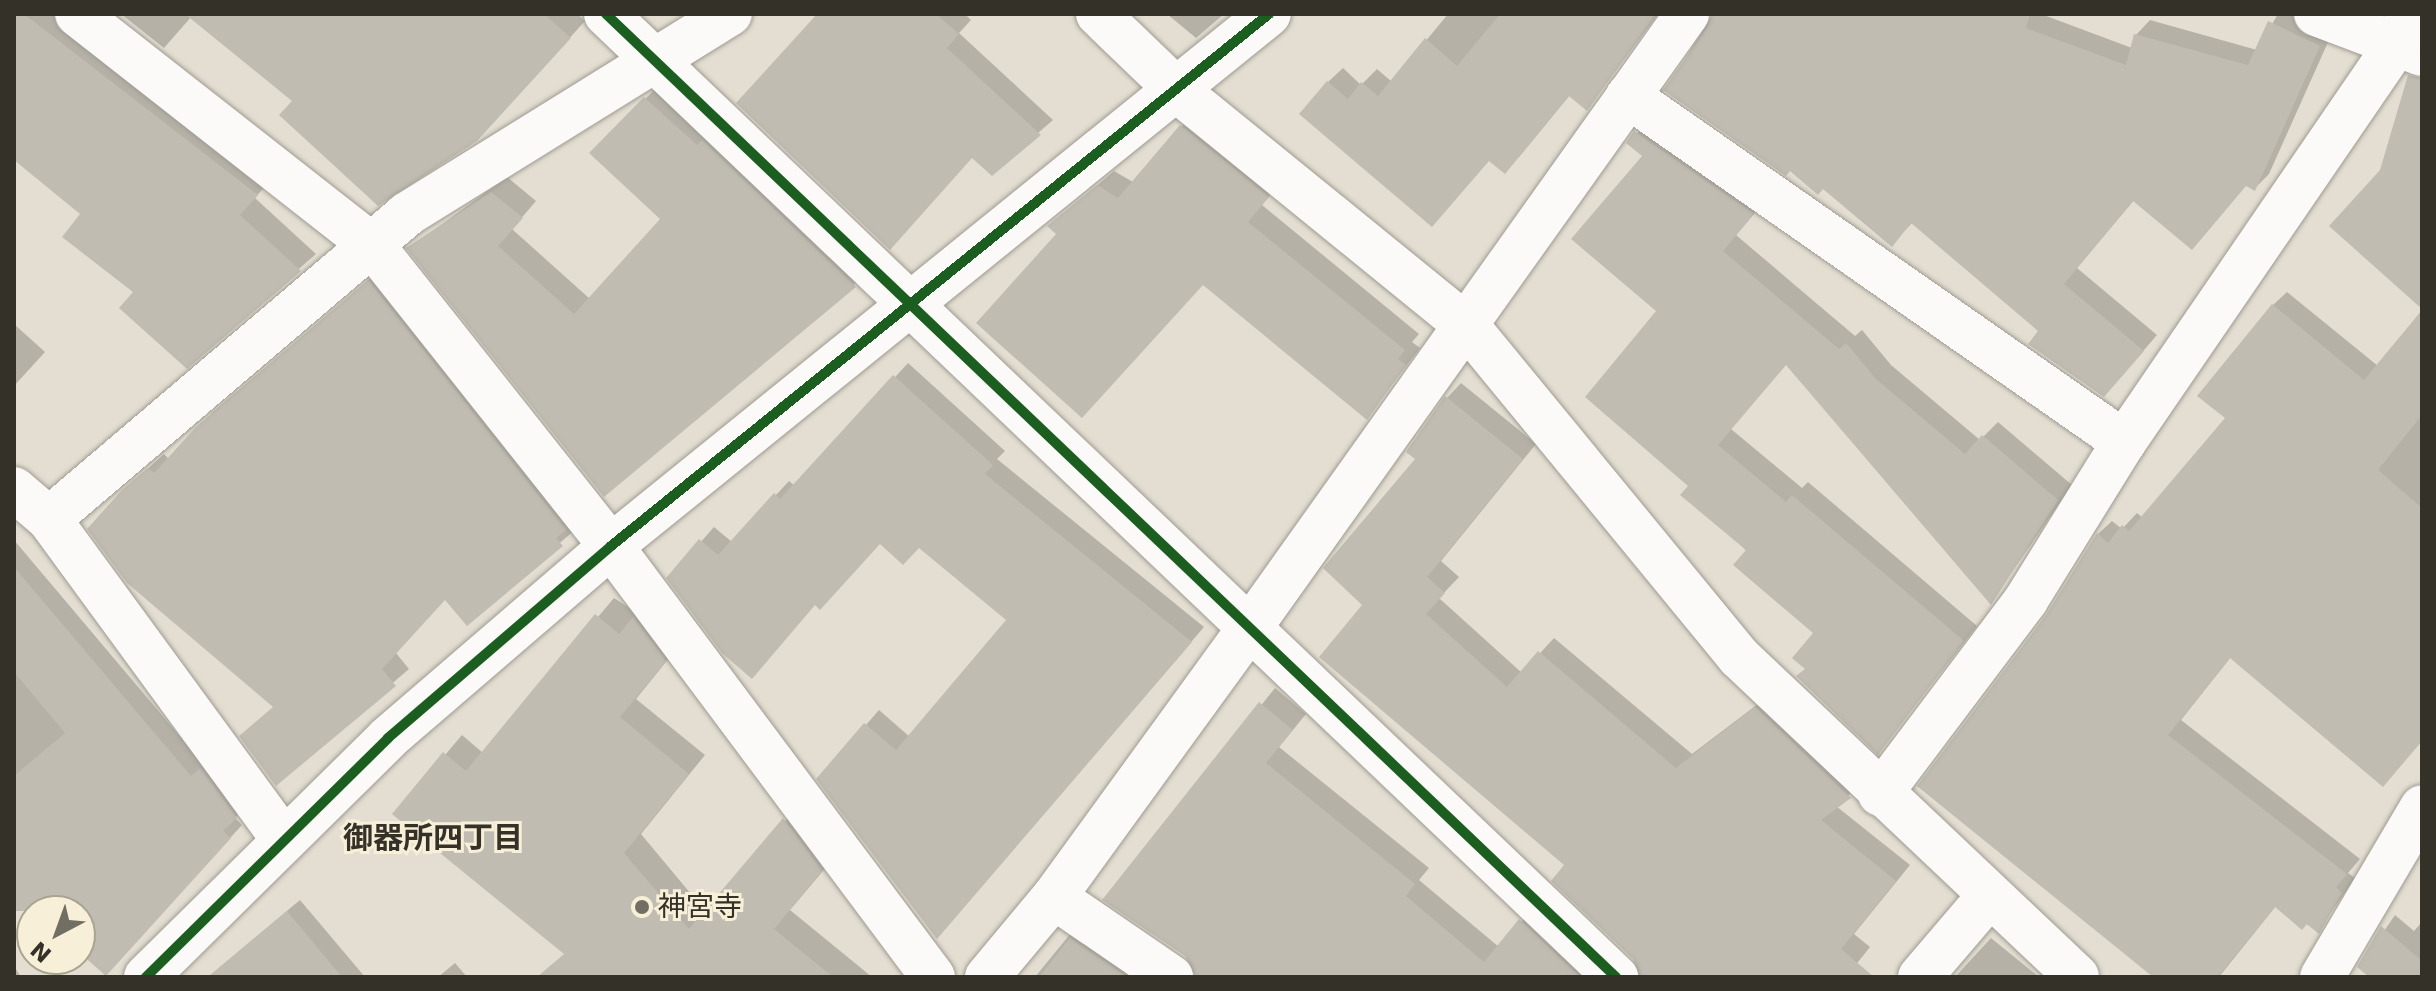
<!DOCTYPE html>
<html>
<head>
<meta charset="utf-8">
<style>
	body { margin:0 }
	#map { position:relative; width:2436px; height:991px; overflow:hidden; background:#e3ded1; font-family:"DejaVu Sans","Noto Sans JP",sans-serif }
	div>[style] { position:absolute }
	.shadow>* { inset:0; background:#0003 }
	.building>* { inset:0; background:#c0bcb2 }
	.roads { filter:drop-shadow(0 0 2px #9f9b92) drop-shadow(0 0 2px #9f9b92) }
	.street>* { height:44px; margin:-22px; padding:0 22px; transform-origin:22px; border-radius:22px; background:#fbfaf8 }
	.secondary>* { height:44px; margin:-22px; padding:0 22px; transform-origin:22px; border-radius:22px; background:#fbfaf8 }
	.cycleway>* { height:10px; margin:-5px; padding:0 5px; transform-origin:5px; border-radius:5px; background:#1b5e20 }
	.dots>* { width:22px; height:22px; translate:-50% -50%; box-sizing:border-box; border:4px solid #f7efd7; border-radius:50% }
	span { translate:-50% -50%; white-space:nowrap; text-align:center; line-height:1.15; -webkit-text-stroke:6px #f7efd7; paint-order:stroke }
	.poi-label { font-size:28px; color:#343128 }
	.left { translate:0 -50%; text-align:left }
	.neighbourhood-label { font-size:30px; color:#343128; font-weight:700 }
	.frame { position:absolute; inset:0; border:16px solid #343128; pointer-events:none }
	.north { position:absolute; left:16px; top:895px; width:80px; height:80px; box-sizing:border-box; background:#f7efd7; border:2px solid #a9a391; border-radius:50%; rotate:221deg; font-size:22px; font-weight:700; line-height:32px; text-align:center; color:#343128 }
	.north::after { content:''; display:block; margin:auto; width:28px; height:36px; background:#716e63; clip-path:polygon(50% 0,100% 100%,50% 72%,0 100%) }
</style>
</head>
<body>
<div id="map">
	<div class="shadow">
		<div style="clip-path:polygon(14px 14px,75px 14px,272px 178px,255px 198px,316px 254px,187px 366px,84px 212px,14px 157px)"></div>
		<div style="clip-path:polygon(121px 14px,577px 14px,585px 21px,493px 123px,295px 101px,192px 16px,164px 48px)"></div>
		<div style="clip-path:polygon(819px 14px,965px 14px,971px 20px,959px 33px,1053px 120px,992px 173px)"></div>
		<div style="clip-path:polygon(1167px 14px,1224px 14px,1196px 38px)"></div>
		<div style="clip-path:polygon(1448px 14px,1658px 14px,1587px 109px,1570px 95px,1519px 157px,1490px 159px,1432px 224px,1328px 82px,1343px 68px,1361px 85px,1377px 69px,1392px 82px)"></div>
		<div style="clip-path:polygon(1713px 14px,2041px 14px,2132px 48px,2136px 35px,2150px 20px,2257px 50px,2278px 14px,2296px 14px,2333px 31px,2269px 174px,2255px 188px,2247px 184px,2135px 199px,2077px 268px,2157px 335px,2118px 380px,2041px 331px,1913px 222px,1892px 244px,1824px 187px,1666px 90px)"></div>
		<div style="clip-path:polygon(661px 83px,870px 271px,605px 494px,409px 248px,507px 177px,536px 201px,512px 229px,590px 299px,663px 219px,592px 153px)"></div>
		<div style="clip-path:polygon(1196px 110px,1283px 180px,1262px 205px,1419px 334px,1412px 342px,1420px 348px,1367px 417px,1203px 283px,1059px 234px,1050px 226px,1114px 171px,1133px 182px)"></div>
		<div style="clip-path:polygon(1651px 118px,1767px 199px,1736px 235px,1855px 336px,1862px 330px,1891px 365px,1980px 440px,1998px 422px,2072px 485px,1991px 602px,1787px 363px,1731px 429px,1802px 488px,1808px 482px,1977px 626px,1878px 752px,1807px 668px,1816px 633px,1691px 486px,1659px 311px,1645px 155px,1629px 142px)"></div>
		<div style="clip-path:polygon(384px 267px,576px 529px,467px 623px,446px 598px,396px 653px,409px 669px,276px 783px,275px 706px,123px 491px,164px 454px,169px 459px,213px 412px)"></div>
		<div style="clip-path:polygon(2287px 292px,2378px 366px,2422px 313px,2422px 740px,2231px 657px,2181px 720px,2360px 859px,2348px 873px,2355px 878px,2318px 931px,2276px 906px,2219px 977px,2155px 977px,2048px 616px,2098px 534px,2112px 521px,2122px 529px,2137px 513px,2143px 518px,2228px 418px,2273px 305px)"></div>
		<div style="clip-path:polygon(14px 324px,45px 352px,14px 386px)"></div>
		<div style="clip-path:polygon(908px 363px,1005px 451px,997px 459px,1204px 627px,950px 923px,819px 779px,879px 710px,910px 737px,1009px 620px,919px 546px,881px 542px,816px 603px,669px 578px,714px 527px,732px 542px,789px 481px,795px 486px)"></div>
		<div style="clip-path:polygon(1461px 383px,1536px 444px,1441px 561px,1459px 577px,1439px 598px,1522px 673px,1554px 638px,1692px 754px,1771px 694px,1864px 782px,1836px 806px,1910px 865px,1854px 934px,1870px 947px,1846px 977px,1640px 977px,1635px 958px,1567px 864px,1365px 605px,1418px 459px,1447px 398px)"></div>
		<div style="clip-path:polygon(14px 540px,204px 765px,248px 805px,235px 818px,242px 825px,118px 961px,80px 950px,80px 911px,43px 911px,14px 838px)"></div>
		<div style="clip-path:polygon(614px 598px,682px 642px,636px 699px,705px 755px,641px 834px,706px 912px,802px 802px,839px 852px,790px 910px,872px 977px,570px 977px,566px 954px,395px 814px,462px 735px,483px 753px)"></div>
		<div style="clip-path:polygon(1275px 688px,1306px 714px,1279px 747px,1429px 868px,1419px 880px,1499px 947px,1535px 906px,1614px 977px,1198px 977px,1187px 956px,1105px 899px)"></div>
		<div style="clip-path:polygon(300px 900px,365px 977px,208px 977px)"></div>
		<div style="clip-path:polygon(2395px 915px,2414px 931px,2422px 922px,2422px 977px,2373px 977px,2360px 966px)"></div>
		<div style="clip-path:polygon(1076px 927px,1163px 977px,1035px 977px)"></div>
		<div style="clip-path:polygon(1991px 938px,2039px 977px,1955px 977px)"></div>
		<div style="clip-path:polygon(455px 963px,467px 977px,438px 977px)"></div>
		<div style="clip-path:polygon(14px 966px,21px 977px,14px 977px)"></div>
	</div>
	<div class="building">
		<div style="clip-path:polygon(14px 14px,24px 14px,258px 195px,240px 215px,301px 271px,187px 369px,119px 308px,133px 292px,62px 237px,80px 214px,14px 160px)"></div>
		<div style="clip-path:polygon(185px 14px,544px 14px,571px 38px,477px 141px,378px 206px,279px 115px,292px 101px)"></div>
		<div style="clip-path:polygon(817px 14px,936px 14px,959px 34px,947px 48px,1041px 135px,992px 176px,972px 158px,890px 250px,736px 103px)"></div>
		<div style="clip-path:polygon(1500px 14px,1656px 14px,1587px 111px,1569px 96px,1505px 174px,1489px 161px,1432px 227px,1299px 114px,1327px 81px,1348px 99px,1361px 82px,1378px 96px,1425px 38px,1457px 66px)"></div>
		<div style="clip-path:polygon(1712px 14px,2030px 14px,2026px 28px,2126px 65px,2134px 34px,2248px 65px,2268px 21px,2320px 46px,2255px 191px,2246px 186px,2192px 250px,2133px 201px,2064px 284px,2144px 351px,2104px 397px,2028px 344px,2038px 331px,1911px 223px,1892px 247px,1823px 189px,1818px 195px,1790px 171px,1786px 176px,1663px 90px,1707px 28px)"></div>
		<div style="clip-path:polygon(2408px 75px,2422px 78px,2422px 309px,2329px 226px,2380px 170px)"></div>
		<div style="clip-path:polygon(644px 97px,697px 145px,702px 140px,856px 287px,604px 497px,406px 248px,491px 192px,523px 218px,498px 246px,574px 314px,660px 219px,589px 153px)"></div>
		<div style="clip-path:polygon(1180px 125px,1269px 197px,1248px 222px,1405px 350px,1398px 359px,1406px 365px,1367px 420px,1203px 285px,1082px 418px,976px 323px,1056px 234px,1047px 226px,1097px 185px,1118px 198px)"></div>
		<div style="clip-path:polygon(1634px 131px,1754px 214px,1723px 251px,1839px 349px,1846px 343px,1876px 379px,1965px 454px,1982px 435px,2058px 500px,1991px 605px,1786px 365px,1718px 445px,1786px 502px,1792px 495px,1964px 641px,1878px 755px,1796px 676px,1805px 669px,1792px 658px,1813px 633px,1733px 565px,1746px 550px,1680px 495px,1688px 486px,1585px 397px,1656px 311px,1571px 239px,1642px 156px,1626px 143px)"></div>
		<div style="clip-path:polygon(368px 280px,566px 530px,556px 538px,563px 546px,467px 626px,445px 600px,382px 669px,396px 686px,276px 786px,239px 736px,273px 707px,127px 583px,87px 529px,122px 490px,148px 468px,154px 473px,196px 427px)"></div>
		<div style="clip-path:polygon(2272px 304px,2364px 380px,2422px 310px,2422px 415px,2378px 470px,2422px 508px,2422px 741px,2383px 787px,2230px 658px,2168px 735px,2347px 874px,2336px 887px,2342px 893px,2319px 934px,2307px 924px,2302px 930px,2275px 907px,2218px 977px,2153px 977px,1917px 786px,2046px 615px,2097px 533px,2108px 543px,2122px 525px,2129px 531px,2225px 418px,2197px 396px)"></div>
		<div style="clip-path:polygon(893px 375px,993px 465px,985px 474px,1192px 642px,937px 939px,816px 779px,864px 723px,896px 750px,1006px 620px,919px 548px,903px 565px,880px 544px,820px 610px,815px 605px,752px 679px,722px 653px,666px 578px,699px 539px,718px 555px,774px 493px,780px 499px)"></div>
		<div style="clip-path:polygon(1445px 396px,1523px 459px,1427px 577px,1445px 593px,1426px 614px,1507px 687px,1538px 651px,1676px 768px,1755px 707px,1851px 798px,1821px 820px,1896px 881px,1841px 949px,1874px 977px,1640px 977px,1633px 959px,1551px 881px,1564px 865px,1319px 657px,1362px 605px,1323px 568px,1415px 459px,1406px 452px)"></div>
		<div style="clip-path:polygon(14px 567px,191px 776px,200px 768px,237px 818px,223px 831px,231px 838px,106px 976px,80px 953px,80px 911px,14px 911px,14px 776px,65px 733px,14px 672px)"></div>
		<div style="clip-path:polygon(595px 614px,619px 634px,633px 617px,666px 661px,620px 717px,689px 774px,624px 853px,689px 929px,783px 818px,822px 871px,774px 929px,833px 977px,537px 977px,564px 954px,392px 814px,443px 752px,466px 771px)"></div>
		<div style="clip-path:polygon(1259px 702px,1293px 730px,1266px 763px,1415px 884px,1406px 896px,1484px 962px,1519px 919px,1580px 977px,1196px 977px,1185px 956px,1102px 900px)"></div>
		<div style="clip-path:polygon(287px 911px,342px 977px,208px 977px)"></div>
		<div style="clip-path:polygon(2381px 926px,2422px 961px,2422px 977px,2369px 977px,2357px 967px)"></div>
		<div style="clip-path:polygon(1070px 938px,1127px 977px,1039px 977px)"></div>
	</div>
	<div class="roads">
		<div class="street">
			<div style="left:77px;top:14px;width:376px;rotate:38.1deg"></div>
			<div style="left:373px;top:246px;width:383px;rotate:51.6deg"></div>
			<div style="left:611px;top:546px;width:538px;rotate:53.24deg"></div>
			<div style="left:606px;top:14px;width:1396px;rotate:43.64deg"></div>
			<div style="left:2316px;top:14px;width:113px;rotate:20.7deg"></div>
			<div style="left:1628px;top:96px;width:605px;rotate:34.9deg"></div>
			<div style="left:14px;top:489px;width:46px;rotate:40.6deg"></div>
			<div style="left:49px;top:519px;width:394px;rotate:53.8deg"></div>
			<div style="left:49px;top:519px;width:470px;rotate:-40.4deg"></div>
			<div style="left:407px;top:214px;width:380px;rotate:-31.8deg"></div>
			<div style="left:1880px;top:794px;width:243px;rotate:-53deg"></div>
			<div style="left:2026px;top:600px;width:186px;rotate:-58.2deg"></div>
			<div style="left:2124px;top:442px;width:483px;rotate:-55.6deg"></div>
			<div style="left:2397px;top:44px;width:32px;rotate:-68deg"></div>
			<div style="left:1054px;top:897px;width:142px;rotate:34.4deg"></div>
			<div style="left:146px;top:977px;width:340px;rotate:-44.6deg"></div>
			<div style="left:388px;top:738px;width:294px;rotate:-40.7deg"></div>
			<div style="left:611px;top:546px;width:846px;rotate:-38.96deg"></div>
			<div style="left:987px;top:977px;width:104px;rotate:-50.1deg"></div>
			<div style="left:1054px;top:897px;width:331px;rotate:-54deg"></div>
			<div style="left:1249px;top:629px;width:755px;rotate:-54.54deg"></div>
			<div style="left:1920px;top:977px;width:108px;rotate:-49.5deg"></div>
			<div style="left:2322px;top:977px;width:197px;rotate:-59.5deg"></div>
		</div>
		<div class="secondary">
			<div style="left:1098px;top:14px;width:112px;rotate:43.9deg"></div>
			<div style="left:1179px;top:92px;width:372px;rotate:39.1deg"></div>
			<div style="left:1468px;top:327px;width:427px;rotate:50.6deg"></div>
			<div style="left:1739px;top:657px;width:465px;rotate:43.4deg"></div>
		</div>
	</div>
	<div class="cycleway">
		<div style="left:606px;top:14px;width:1396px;rotate:43.64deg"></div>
		<div style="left:146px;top:977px;width:340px;rotate:-44.6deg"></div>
		<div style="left:388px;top:738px;width:294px;rotate:-40.7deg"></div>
		<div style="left:611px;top:546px;width:846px;rotate:-38.96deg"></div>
	</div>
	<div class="dots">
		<div style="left:642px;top:907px;background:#716e63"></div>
	</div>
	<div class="poi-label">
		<span class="left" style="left:658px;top:907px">神宮寺</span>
	</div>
	<div class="neighbourhood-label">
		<span style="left:433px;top:838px">御器所四丁目</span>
	</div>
	<div class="frame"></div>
	<div class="north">N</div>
</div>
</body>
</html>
